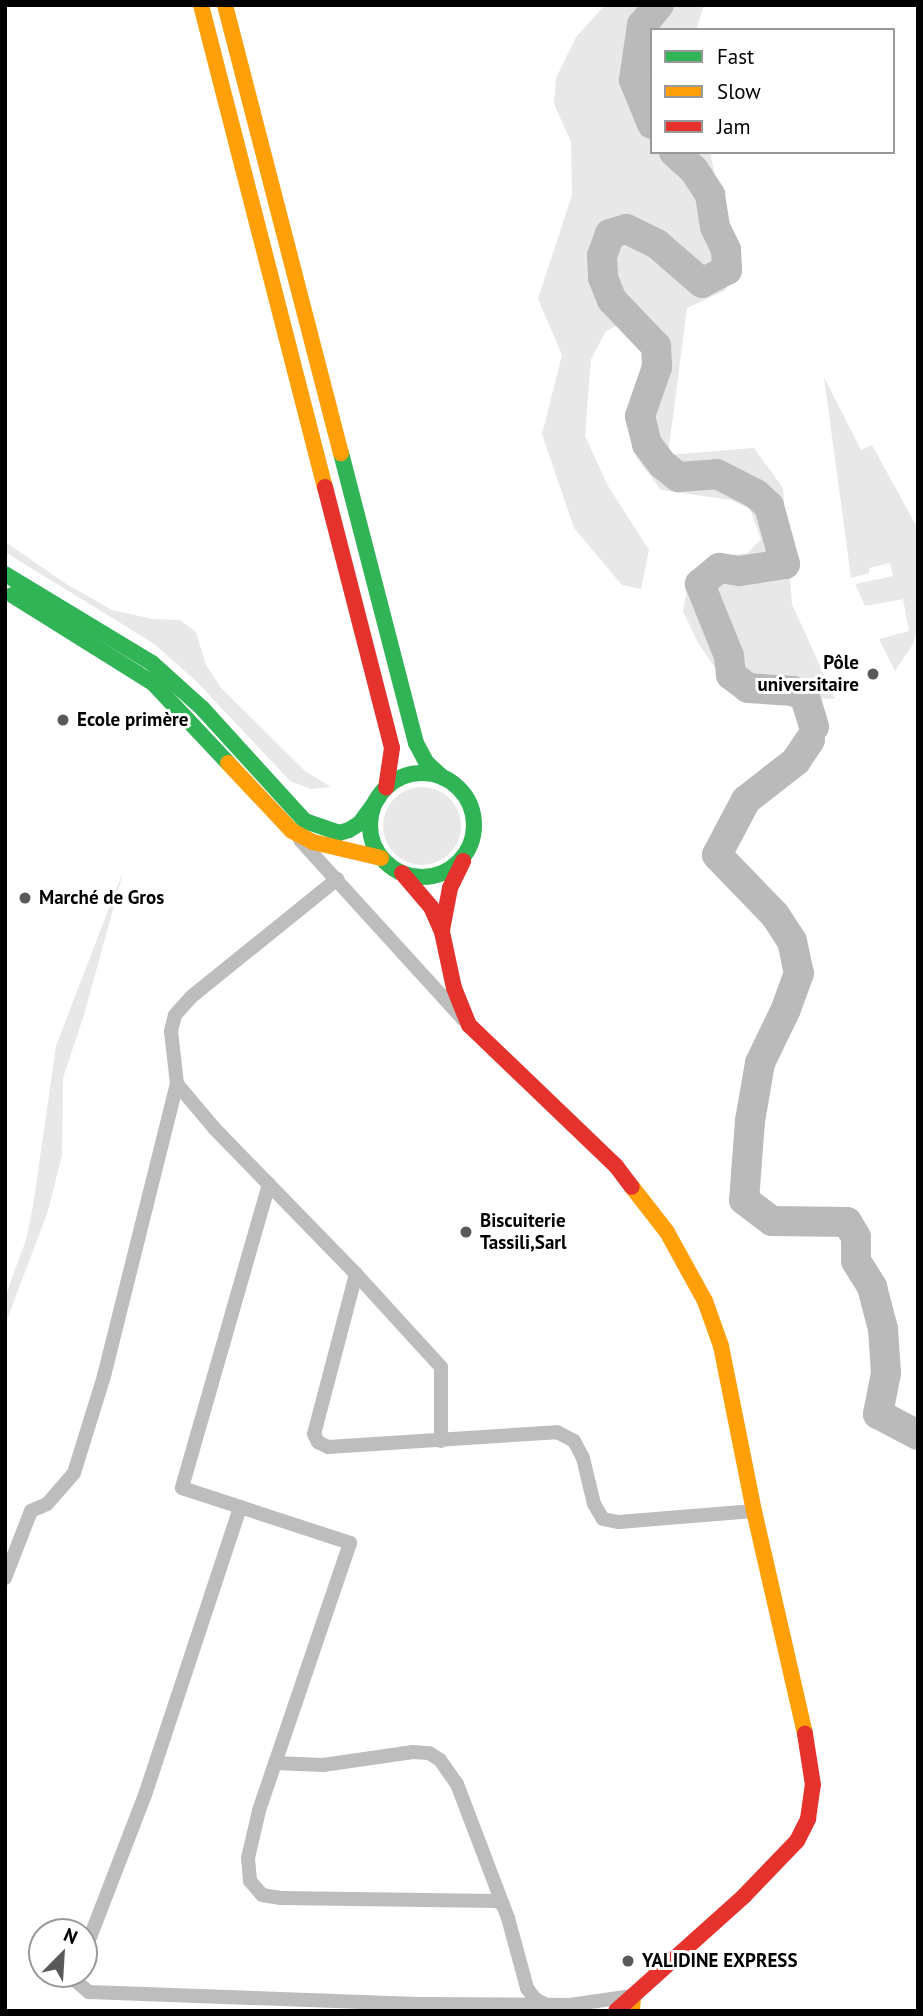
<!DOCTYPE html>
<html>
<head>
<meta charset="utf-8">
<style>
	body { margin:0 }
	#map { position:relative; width:923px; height:2016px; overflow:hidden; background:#fff; font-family:"PT Sans",sans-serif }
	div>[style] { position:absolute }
	.green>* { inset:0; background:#e8e8e8 }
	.round { border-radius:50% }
	.river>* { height:30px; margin:-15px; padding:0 15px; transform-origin:15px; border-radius:15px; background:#bababa }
	.street>* { height:14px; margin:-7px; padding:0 7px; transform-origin:7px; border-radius:7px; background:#bdbdbd }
	.fast>* { height:16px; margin:-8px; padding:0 8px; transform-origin:8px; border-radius:8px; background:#30b455 }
	.fast>.ring { margin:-8px; padding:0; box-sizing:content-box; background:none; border:16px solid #30b455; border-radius:50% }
	.slow>* { height:16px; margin:-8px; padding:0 8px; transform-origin:8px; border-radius:8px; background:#ff9f0a }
	.jam>* { height:16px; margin:-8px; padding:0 8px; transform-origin:8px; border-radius:8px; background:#e5322d }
	.dots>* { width:19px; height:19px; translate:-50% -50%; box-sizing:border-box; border:4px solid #fff; border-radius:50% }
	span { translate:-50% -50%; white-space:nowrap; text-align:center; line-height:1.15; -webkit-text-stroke:6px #fff; paint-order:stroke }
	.poi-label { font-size:19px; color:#000; font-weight:700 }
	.right { translate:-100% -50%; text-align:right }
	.left { translate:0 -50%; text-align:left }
	.frame { position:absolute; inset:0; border:7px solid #000; pointer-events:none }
	.legend { position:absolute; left:650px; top:28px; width:245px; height:126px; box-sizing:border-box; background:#fff; border:2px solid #999; margin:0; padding:9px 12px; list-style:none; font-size:21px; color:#000 }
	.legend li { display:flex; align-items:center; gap:14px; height:35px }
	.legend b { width:35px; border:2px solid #999 }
	.north { position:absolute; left:28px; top:1918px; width:70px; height:70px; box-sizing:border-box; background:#fff; border:2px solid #999; border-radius:50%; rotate:24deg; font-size:19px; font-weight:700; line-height:28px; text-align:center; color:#000 }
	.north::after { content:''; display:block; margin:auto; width:24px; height:32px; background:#595959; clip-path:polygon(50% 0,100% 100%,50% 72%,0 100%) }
</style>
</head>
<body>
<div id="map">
	<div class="green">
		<div style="clip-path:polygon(605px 5px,704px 5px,696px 30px,652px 30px,652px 152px,710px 152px,735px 265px,726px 290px,687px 308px,668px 455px,754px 448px,783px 488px,792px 604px,835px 699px,741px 696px,718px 672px,698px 643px,683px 611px,689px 578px,714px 557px,748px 553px,761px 539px,750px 509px,731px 500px,661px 490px,636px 457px,628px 410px,652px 357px,647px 333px,625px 322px,606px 331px,591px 359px,585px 436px,608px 486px,649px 550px,641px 589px,622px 585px,574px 528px,542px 434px,562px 355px,538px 299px,572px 195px,571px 142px,554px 104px,556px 78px,576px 37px)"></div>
		<div style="clip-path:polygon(824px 377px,861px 450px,872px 445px,918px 529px,918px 628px,913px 644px,895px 671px,879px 639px,909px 631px,903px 599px,865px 606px,855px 584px,893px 576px,890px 563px,869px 568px,869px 573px,851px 578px)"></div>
		<div style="clip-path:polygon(5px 542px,68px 585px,112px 610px,153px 619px,180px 620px,196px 632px,206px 665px,221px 688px,305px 771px,331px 787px,311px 789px,290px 781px,196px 681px,153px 643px,5px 552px)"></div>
		<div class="round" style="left:383px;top:787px;width:78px;height:78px"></div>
		<div style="clip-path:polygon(124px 869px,84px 1015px,63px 1078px,62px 1155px,48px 1211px,5px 1325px,5px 1297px,26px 1240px,33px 1206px,56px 1046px)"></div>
	</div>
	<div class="river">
		<div style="left:652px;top:124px;width:48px;rotate:-112.2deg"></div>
		<div style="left:634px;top:80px;width:56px;rotate:-81.7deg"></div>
		<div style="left:642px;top:25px;width:26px;rotate:-50deg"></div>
		<div style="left:674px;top:152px;width:27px;rotate:42deg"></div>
		<div style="left:694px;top:170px;width:30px;rotate:57deg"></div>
		<div style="left:710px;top:195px;width:32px;rotate:81deg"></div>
		<div style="left:715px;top:227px;width:25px;rotate:64deg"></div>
		<div style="left:726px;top:250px;width:20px;rotate:87deg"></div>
		<div style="left:727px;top:270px;width:28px;rotate:153deg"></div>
		<div style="left:702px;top:283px;width:60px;rotate:-139.1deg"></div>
		<div style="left:657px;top:244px;width:34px;rotate:-154deg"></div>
		<div style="left:626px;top:229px;width:17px;rotate:163deg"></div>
		<div style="left:610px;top:234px;width:23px;rotate:110deg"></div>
		<div style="left:602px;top:256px;width:22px;rotate:87deg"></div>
		<div style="left:603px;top:278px;width:24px;rotate:68deg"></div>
		<div style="left:612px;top:300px;width:64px;rotate:46.3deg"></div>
		<div style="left:656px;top:346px;width:21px;rotate:87deg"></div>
		<div style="left:657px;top:367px;width:52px;rotate:109.1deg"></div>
		<div style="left:640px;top:416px;width:29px;rotate:76deg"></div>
		<div style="left:647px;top:444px;width:25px;rotate:53deg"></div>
		<div style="left:662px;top:464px;width:21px;rotate:39deg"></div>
		<div style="left:678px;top:477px;width:39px;rotate:-4deg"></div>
		<div style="left:717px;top:474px;width:44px;rotate:27.1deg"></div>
		<div style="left:756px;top:494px;width:18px;rotate:43deg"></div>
		<div style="left:769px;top:506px;width:60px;rotate:74.6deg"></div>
		<div style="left:785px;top:564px;width:47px;rotate:171.3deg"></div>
		<div style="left:739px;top:571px;width:20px;rotate:-171deg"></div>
		<div style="left:719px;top:568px;width:25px;rotate:140deg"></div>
		<div style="left:700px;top:584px;width:78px;rotate:68.1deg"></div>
		<div style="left:729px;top:656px;width:19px;rotate:84deg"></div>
		<div style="left:731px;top:675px;width:21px;rotate:37deg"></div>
		<div style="left:748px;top:688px;width:45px;rotate:3.8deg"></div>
		<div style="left:793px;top:691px;width:13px;rotate:27deg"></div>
		<div style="left:805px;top:697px;width:31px;rotate:73deg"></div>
		<div style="left:810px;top:740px;width:25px;rotate:124deg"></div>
		<div style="left:796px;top:761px;width:63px;rotate:142deg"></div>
		<div style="left:746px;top:800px;width:62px;rotate:117.8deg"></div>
		<div style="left:717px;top:855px;width:83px;rotate:46deg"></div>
		<div style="left:775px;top:915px;width:31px;rotate:57deg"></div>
		<div style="left:792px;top:941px;width:33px;rotate:78deg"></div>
		<div style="left:799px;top:973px;width:38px;rotate:110deg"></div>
		<div style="left:786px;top:1009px;width:60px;rotate:115.7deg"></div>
		<div style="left:760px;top:1063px;width:59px;rotate:99.8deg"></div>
		<div style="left:750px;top:1121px;width:79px;rotate:94.3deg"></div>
		<div style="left:744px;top:1200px;width:35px;rotate:37deg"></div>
		<div style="left:772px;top:1221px;width:75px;rotate:0.8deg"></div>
		<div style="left:847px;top:1222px;width:17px;rotate:59deg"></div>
		<div style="left:856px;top:1237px;width:24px;rotate:90deg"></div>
		<div style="left:856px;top:1261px;width:31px;rotate:58deg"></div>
		<div style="left:872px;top:1287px;width:43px;rotate:75.3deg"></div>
		<div style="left:883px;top:1329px;width:44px;rotate:86.1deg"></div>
		<div style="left:886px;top:1373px;width:42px;rotate:101deg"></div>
		<div style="left:878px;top:1414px;width:45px;rotate:27.7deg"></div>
	</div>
	<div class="street">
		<div style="left:300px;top:840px;width:242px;rotate:47.7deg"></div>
		<div style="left:177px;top:1084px;width:57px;rotate:49.9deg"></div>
		<div style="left:214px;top:1128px;width:204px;rotate:45.8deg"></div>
		<div style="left:356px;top:1274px;width:126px;rotate:47.6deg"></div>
		<div style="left:441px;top:1367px;width:74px;rotate:90deg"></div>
		<div style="left:269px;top:1184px;width:316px;rotate:106deg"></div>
		<div style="left:182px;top:1488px;width:177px;rotate:18.1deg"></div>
		<div style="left:350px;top:1543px;width:283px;rotate:108.8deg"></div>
		<div style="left:259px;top:1811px;width:48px;rotate:103.2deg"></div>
		<div style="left:248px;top:1858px;width:23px;rotate:85deg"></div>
		<div style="left:250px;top:1881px;width:18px;rotate:49deg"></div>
		<div style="left:262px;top:1895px;width:19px;rotate:9deg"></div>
		<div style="left:281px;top:1898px;width:216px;rotate:0.8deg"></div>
		<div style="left:497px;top:1901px;width:7px;rotate:34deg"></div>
		<div style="left:503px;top:1905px;width:14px;rotate:69deg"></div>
		<div style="left:508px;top:1918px;width:73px;rotate:74.8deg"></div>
		<div style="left:527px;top:1988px;width:14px;rotate:54deg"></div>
		<div style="left:535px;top:1999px;width:27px;rotate:27deg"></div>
		<div style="left:356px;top:1274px;width:165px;rotate:104.7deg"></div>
		<div style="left:314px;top:1434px;width:9px;rotate:63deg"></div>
		<div style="left:318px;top:1442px;width:11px;rotate:27deg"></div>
		<div style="left:328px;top:1447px;width:229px;rotate:-3.7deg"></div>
		<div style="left:557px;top:1432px;width:19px;rotate:28deg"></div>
		<div style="left:574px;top:1441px;width:19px;rotate:62deg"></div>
		<div style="left:583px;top:1458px;width:47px;rotate:76.6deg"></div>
		<div style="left:594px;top:1504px;width:17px;rotate:59deg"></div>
		<div style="left:603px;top:1519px;width:16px;rotate:11deg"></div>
		<div style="left:619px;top:1522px;width:135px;rotate:-4.7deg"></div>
		<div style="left:5px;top:1578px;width:72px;rotate:-68.8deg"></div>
		<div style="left:31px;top:1511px;width:17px;rotate:-24deg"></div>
		<div style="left:47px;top:1504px;width:41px;rotate:-48.9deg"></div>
		<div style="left:74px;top:1473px;width:102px;rotate:-72.8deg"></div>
		<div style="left:104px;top:1376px;width:301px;rotate:-76deg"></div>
		<div style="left:177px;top:1084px;width:53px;rotate:-96.5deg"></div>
		<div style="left:171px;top:1031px;width:16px;rotate:-76deg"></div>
		<div style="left:175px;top:1015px;width:24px;rotate:-48deg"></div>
		<div style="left:191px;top:997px;width:188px;rotate:-38.9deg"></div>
		<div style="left:275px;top:1763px;width:48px;rotate:2.4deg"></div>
		<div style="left:323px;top:1765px;width:91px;rotate:-8.2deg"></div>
		<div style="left:413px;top:1752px;width:16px;rotate:4deg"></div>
		<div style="left:429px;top:1753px;width:13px;rotate:32deg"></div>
		<div style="left:440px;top:1760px;width:29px;rotate:55deg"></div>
		<div style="left:457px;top:1784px;width:129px;rotate:69.2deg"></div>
		<div style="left:84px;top:1953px;width:169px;rotate:-68.9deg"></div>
		<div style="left:145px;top:1795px;width:303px;rotate:-71.7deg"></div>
		<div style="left:77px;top:1974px;width:8px;rotate:90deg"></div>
		<div style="left:77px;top:1982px;width:16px;rotate:40deg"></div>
		<div style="left:89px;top:1992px;width:335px;rotate:2.1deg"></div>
		<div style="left:424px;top:2004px;width:146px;rotate:0.4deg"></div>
		<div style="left:570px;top:2005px;width:63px;rotate:-8.3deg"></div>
	</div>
	<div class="fast">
		<div style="left:341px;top:453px;width:300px;rotate:75.5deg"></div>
		<div style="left:416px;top:743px;width:21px;rotate:62deg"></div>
		<div style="left:426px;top:762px;width:23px;rotate:43deg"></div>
		<div style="left:5px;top:574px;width:172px;rotate:31.2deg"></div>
		<div style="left:152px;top:663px;width:67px;rotate:42deg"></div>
		<div style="left:202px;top:708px;width:153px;rotate:47.7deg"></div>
		<div style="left:305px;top:821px;width:36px;rotate:19deg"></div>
		<div style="left:339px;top:833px;width:10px;rotate:-17deg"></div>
		<div style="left:349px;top:830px;width:13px;rotate:-32deg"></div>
		<div style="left:360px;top:823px;width:32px;rotate:-54deg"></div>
		<div style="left:12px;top:595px;width:166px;rotate:32deg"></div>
		<div style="left:153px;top:683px;width:110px;rotate:46.8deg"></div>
		<div class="ring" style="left:370px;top:773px;width:88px;height:88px"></div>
	</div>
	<div class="slow">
		<div style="left:201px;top:5px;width:498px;rotate:75.6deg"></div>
		<div style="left:225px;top:5px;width:463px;rotate:75.5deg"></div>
		<div style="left:228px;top:763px;width:93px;rotate:46.7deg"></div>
		<div style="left:292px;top:831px;width:24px;rotate:28deg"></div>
		<div style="left:313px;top:842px;width:70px;rotate:13.2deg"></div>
		<div style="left:632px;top:1187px;width:57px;rotate:52.1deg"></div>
		<div style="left:667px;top:1232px;width:79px;rotate:61.2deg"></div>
		<div style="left:705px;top:1301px;width:48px;rotate:70.4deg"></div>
		<div style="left:721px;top:1346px;width:168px;rotate:78.7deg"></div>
		<div style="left:754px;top:1511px;width:229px;rotate:77.1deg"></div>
		<div style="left:632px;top:2011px;width:15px;rotate:-86deg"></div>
	</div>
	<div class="jam">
		<div style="left:325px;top:487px;width:269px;rotate:75.6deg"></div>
		<div style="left:392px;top:748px;width:40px;rotate:98.5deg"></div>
		<div style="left:402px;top:873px;width:45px;rotate:49.5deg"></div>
		<div style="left:431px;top:907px;width:27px;rotate:66deg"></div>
		<div style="left:442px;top:932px;width:57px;rotate:77.9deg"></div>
		<div style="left:454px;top:988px;width:40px;rotate:68deg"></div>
		<div style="left:469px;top:1025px;width:204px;rotate:43.8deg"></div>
		<div style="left:616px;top:1166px;width:26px;rotate:53deg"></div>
		<div style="left:442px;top:930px;width:43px;rotate:-79.2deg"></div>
		<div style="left:450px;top:888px;width:30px;rotate:-64deg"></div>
		<div style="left:616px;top:2011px;width:172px;rotate:-41.9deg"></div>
		<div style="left:744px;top:1896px;width:76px;rotate:-46.1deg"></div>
		<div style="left:797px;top:1841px;width:25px;rotate:-63deg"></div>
		<div style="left:808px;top:1819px;width:34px;rotate:-82deg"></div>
		<div style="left:813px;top:1785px;width:52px;rotate:-98.9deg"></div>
	</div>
	<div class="dots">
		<div style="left:873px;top:674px;background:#595959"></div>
		<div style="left:63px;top:720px;background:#595959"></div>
		<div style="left:25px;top:898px;background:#595959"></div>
		<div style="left:466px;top:1232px;background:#595959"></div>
		<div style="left:628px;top:1961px;background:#595959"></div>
	</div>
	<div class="poi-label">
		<span class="right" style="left:859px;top:674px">Pôle<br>universitaire</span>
		<span class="left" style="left:77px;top:720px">Ecole primère</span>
		<span class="left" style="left:39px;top:898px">Marché de Gros</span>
		<span class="left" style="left:480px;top:1232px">Biscuiterie<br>Tassili,Sarl</span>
		<span class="left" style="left:642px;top:1961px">YALIDINE EXPRESS</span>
	</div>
	<div class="frame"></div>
	<ul class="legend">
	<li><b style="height:9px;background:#30b455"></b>Fast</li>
	<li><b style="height:9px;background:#ff9f0a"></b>Slow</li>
	<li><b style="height:9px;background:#e5322d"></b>Jam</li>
	</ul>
	<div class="north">N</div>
</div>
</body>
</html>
